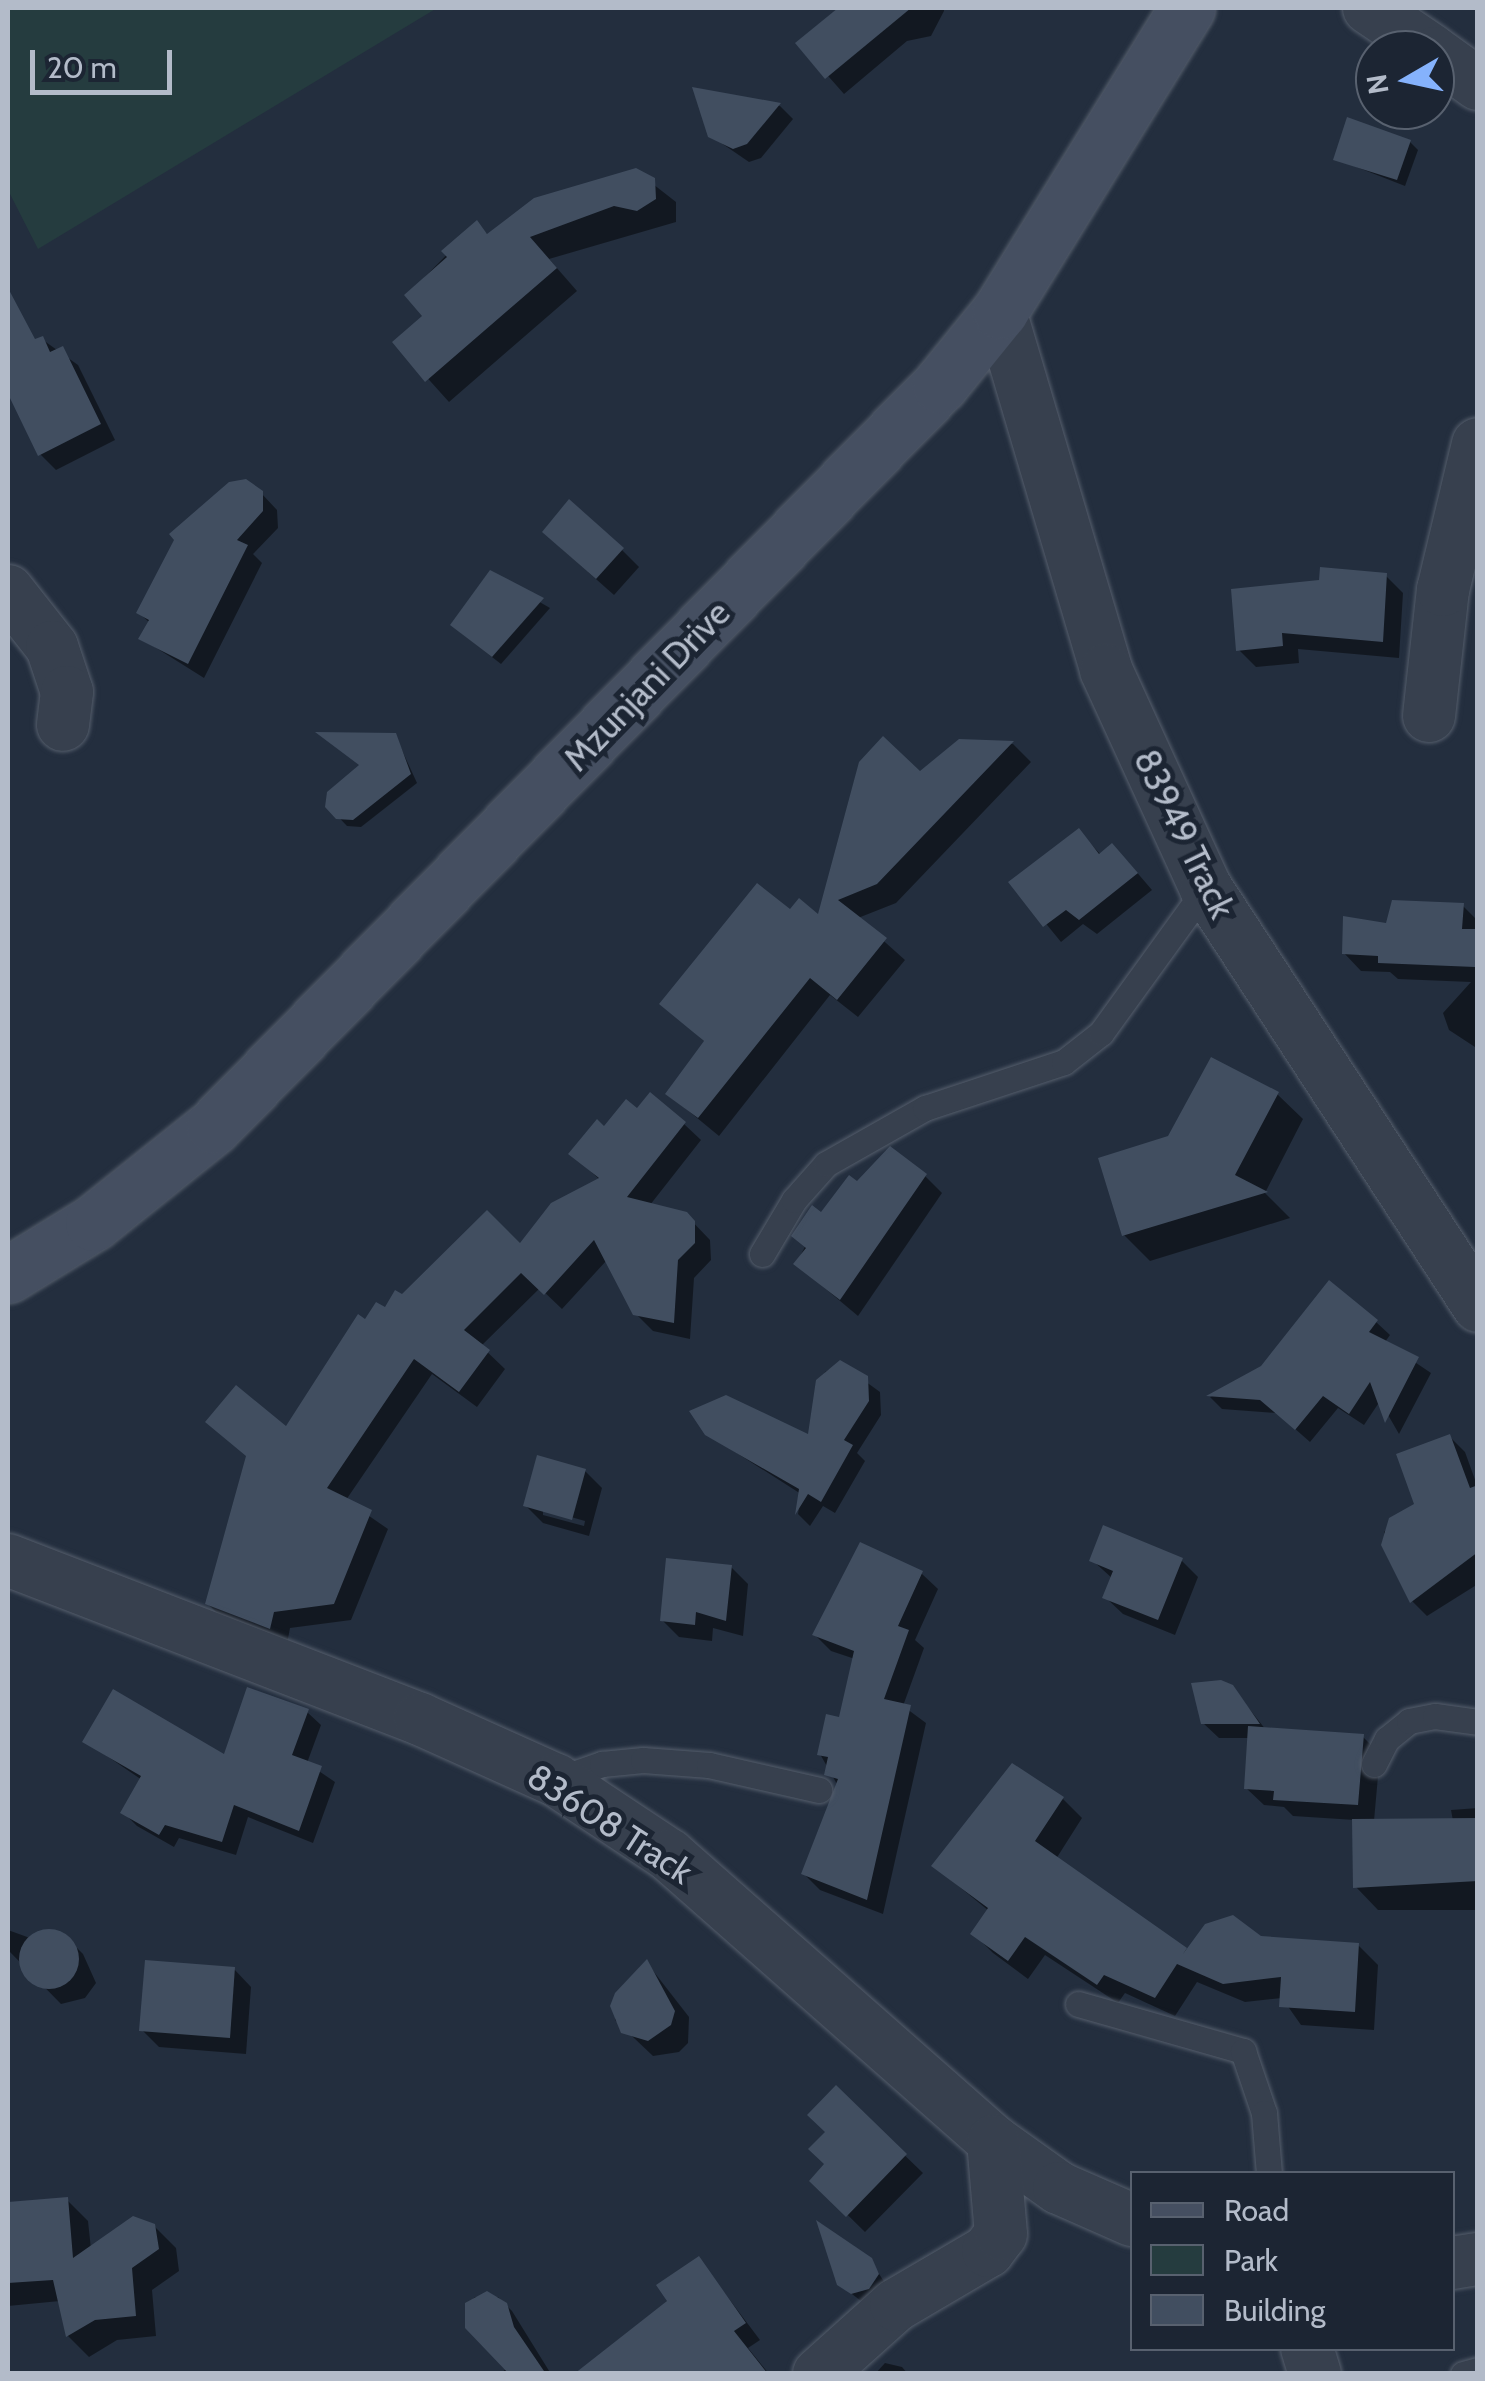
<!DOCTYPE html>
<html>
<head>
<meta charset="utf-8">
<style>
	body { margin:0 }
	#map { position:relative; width:1485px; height:2381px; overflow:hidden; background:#232e3e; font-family:Cabin,sans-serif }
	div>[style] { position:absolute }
	.green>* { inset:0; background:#253c3f }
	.shadow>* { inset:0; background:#0007 }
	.building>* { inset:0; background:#414e60 }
	.round { border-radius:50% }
	.roads { filter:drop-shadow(0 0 2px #555e6c) drop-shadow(0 0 2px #555e6c) }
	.lane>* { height:25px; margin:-12.5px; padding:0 12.5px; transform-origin:12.5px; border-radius:12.5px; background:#37404e }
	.street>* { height:52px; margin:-26px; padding:0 26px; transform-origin:26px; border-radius:26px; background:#37404e }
	.secondary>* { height:55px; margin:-27.5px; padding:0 27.5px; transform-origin:27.5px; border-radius:27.5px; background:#454f61 }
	span { translate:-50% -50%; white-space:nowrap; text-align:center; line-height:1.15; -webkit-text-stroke:10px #1c2533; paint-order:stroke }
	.street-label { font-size:35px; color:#b3bbc9 }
	.frame { position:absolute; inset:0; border:10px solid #b3bbc9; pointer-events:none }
	.legend { position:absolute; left:1130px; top:2171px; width:325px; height:180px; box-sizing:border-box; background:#1c2533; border:2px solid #58616f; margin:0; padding:12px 18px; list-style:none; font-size:30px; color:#b3bbc9 }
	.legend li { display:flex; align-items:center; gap:20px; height:50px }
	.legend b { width:50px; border:2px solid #58616f }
	.north { position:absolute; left:1355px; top:30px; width:100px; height:100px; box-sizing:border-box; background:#1c2533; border:2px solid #58616f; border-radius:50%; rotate:261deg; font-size:28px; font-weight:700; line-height:40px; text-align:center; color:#b3bbc9 }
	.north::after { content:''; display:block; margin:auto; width:35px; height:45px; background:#85b2fc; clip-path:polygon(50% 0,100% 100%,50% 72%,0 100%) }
	.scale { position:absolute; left:30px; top:50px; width:142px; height:45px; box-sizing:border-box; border:5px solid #b3bbc9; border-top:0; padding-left:12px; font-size:30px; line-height:35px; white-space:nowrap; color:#b3bbc9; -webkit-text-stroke:8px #1c2533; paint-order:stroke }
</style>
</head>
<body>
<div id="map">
	<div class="green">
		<div style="clip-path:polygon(8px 8px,437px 8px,38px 249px,8px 190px)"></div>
	</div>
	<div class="shadow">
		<div style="clip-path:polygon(842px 8px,944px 8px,944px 11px,931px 36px,907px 41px,844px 94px,799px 43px)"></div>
		<div style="clip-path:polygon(696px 90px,780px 106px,793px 119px,761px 158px,749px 162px,711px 136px)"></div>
		<div style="clip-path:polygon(1410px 142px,1418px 150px,1405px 186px,1336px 159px)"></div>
		<div style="clip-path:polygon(635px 170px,676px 202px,676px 222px,549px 259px,577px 291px,449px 402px,395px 342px,425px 316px,407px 295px,477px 224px,489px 236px,536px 200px)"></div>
		<div style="clip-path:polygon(43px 340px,78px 365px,115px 440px,56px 470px,40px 454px,8px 388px,8px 356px)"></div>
		<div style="clip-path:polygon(261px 493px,277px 510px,278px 528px,253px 554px,262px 563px,204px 678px,142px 639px,150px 623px,139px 613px,177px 540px)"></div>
		<div style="clip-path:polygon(562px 549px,622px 550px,639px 567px,614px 595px)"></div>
		<div style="clip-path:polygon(491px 574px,550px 608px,501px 664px,461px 633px)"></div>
		<div style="clip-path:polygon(1386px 576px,1403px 593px,1399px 658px,1298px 649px,1299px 663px,1256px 667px,1239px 650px)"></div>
		<div style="clip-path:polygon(395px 735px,417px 783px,361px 827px,347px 826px,328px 806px)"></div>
		<div style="clip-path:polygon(960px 742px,1013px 744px,1031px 762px,896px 903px,858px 918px,905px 960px,858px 1017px,830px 995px,719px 1136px,668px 1094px,706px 1043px,662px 1003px,790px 913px,820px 919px,920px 774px)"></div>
		<div style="clip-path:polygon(1079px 831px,1101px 855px,1128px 862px,1152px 890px,1097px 934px,1083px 924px,1061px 942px,1012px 882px)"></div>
		<div style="clip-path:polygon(1463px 906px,1478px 921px,1478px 1049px,1449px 1030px,1443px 1013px,1471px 982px,1398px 979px,1390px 972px,1361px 971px,1344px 953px,1388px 925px)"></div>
		<div style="clip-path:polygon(1277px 1094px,1303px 1119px,1265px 1193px,1290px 1218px,1150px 1261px,1124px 1235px,1170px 1138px)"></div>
		<div style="clip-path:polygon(637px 1112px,684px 1124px,701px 1140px,650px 1205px,686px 1215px,710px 1240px,711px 1260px,694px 1278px,690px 1339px,653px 1331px,635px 1313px,607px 1260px,562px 1309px,540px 1288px,481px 1346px,505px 1369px,477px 1407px,432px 1374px,346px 1500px,388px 1529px,351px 1620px,290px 1628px,287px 1644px,224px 1620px,207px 1603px,286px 1430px,366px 1322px,402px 1297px,522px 1249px,600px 1180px,572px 1154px)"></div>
		<div style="clip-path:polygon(925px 1176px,942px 1193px,858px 1316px,796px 1264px,821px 1216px,857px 1184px)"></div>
		<div style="clip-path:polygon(1376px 1322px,1390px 1335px,1385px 1342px,1431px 1373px,1399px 1434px,1380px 1401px,1364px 1425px,1338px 1408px,1310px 1442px,1277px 1413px,1222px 1409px,1210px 1397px)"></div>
		<div style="clip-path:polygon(840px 1363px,880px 1392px,881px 1415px,857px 1453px,865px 1461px,835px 1513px,823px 1506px,810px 1526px,798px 1514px,801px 1494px,707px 1434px,809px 1437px,825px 1372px)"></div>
		<div style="clip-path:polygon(1450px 1437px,1465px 1452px,1478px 1488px,1478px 1584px,1427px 1616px,1412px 1601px,1384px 1532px,1417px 1505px)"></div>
		<div style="clip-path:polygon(evenodd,585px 1471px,602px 1488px,589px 1536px,543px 1523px,526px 1506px,585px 1471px,543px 1509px,585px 1521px,584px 1526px,543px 1515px,543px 1509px)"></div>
		<div style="clip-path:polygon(1092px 1560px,1181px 1560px,1198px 1577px,1175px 1635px,1123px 1614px,1105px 1597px,1113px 1579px)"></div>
		<div style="clip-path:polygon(731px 1567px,748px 1584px,743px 1636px,713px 1628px,712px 1641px,679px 1637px,662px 1620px)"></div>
		<div style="clip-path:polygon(921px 1573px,938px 1589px,915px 1640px,924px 1648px,903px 1706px,926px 1723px,883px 1914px,820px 1890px,804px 1874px,838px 1786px,820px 1754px,841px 1720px,855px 1659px,831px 1651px,815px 1635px)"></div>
		<div style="clip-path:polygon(1232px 1687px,1266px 1730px,1363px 1737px,1380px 1754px,1374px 1821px,1453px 1821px,1451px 1810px,1478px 1808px,1478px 1910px,1378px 1910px,1356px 1887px,1355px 1820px,1293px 1816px,1284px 1807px,1264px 1805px,1246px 1788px,1250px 1738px,1219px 1738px,1203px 1723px)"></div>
		<div style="clip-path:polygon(307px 1712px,321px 1725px,307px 1763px,335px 1782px,313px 1843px,248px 1817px,236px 1855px,179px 1838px,174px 1847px,137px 1826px,123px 1812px,142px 1780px,85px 1741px,225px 1758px)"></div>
		<div style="clip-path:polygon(1063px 1799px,1082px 1818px,1056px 1859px,1188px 1952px,1261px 1938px,1358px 1945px,1378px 1965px,1374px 2030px,1301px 2025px,1282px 1998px,1245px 2002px,1197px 1982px,1175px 2016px,1125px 1993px,1118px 2003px,1045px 1955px,1028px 1979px,993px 1953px,973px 1933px,989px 1911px,934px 1866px)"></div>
		<div style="clip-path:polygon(8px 1930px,30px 1938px,55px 1932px,66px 1937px,83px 1954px,96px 1983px,85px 1998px,61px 2004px,10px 1952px,8px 1959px)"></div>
		<div style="clip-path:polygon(647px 1963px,689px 2017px,688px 2043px,679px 2052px,653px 2056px,615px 2020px,617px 1994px)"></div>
		<div style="clip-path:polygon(234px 1969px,251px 1987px,246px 2054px,159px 2047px,142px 2030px)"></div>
		<div style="clip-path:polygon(836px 2089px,923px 2173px,865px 2232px,813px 2181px,827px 2165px)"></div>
		<div style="clip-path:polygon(67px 2200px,88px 2221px,91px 2249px,154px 2226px,176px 2248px,179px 2271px,152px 2290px,156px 2336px,117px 2340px,89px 2357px,68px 2336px,60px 2301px,8px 2306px,8px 2205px)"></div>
		<div style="clip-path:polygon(699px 2259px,760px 2340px,748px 2348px,769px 2374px,612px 2374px)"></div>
		<div style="clip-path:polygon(870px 2260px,885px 2283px,877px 2296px,861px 2301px,839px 2284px)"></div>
		<div style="clip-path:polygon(475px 2297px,498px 2297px,512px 2311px,551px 2374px,500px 2374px,507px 2368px,468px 2304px)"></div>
		<div style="clip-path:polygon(885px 2363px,902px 2367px,908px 2374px,875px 2374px)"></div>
	</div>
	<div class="building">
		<div style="clip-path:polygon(838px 8px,911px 8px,825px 79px,795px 43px)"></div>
		<div style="clip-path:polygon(692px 87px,781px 103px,747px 144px,733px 149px,708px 137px)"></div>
		<div style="clip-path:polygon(1347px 117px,1411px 140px,1397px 180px,1333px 160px)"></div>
		<div style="clip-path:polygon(636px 168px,655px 178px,656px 199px,637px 211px,614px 206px,530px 237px,557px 268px,425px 382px,392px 342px,422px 316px,404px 295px,447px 257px,441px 251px,477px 220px,487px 234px,534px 198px)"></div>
		<div style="clip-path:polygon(8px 288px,35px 339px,43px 336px,50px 352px,63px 346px,101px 424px,38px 456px,8px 394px)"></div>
		<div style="clip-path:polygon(246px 479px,263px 491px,263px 511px,237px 540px,248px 545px,188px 664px,138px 639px,149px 620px,136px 613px,174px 540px,169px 534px,229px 482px)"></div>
		<div style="clip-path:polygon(569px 499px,624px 548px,596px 579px,542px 532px)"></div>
		<div style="clip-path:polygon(1320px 567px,1387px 573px,1383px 642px,1282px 633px,1283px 646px,1236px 651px,1231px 589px,1319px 580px)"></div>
		<div style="clip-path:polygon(490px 570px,544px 598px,492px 657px,450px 625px)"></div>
		<div style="clip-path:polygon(315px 732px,396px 733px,411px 774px,353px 820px,336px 819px,325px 807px,327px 792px,359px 765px)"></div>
		<div style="clip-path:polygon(883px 736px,920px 771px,959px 739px,1014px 741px,877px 884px,838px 900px,887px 938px,837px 1000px,810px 978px,698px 1118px,665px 1094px,704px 1041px,659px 1004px,757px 883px,790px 909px,799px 898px,818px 914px,859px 762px)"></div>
		<div style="clip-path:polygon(1079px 828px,1099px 854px,1112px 843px,1138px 873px,1079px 920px,1066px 910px,1043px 927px,1008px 882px)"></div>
		<div style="clip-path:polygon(1392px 900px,1464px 903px,1462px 929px,1476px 929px,1475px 967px,1378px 963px,1378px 956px,1342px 954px,1343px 916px,1386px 923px)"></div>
		<div style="clip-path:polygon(1211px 1057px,1279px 1092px,1235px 1175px,1268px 1192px,1122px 1236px,1098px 1158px,1168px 1136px)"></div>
		<div style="clip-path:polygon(650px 1092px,686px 1122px,627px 1197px,687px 1212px,695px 1221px,695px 1243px,678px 1260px,674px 1323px,633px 1315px,594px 1240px,544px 1295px,521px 1273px,464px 1330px,490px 1350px,459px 1392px,414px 1359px,327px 1488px,372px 1510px,334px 1604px,274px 1612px,270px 1629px,205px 1604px,246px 1456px,205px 1422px,236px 1385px,286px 1426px,358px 1314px,365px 1319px,376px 1302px,385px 1307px,395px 1290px,402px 1294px,487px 1210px,520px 1243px,551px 1203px,599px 1178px,568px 1154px,597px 1119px,604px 1126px,626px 1099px,637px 1108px)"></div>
		<div style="clip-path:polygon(890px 1146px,927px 1174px,840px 1300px,793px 1264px,806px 1248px,791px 1236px,812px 1205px,821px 1212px,849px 1175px,857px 1181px)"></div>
		<div style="clip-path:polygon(1329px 1280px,1378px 1320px,1369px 1332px,1419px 1357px,1385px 1423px,1370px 1382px,1349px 1414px,1323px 1396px,1295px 1430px,1260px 1400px,1206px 1396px,1261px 1366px)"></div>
		<div style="clip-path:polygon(840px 1360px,868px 1376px,869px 1401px,844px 1440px,853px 1445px,821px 1502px,808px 1494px,795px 1515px,799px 1489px,705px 1435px,689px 1411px,726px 1395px,808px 1434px,816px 1380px)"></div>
		<div style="clip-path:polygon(1450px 1434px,1470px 1488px,1478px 1485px,1478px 1552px,1410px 1603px,1381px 1545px,1389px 1518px,1414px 1504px,1396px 1454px)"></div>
		<div style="clip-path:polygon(537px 1455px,586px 1469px,572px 1520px,523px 1506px)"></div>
		<div style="clip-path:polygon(1103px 1525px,1183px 1558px,1158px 1620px,1102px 1598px,1113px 1571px,1089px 1561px)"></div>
		<div style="clip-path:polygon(860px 1542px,923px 1571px,898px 1626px,909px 1630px,884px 1699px,911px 1705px,867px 1900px,801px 1874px,838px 1779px,824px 1775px,828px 1757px,817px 1755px,826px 1714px,839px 1717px,854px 1651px,812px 1635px)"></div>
		<div style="clip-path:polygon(666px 1558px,732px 1565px,726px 1621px,696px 1612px,695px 1625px,660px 1621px)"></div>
		<div style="clip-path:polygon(1221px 1680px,1233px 1685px,1260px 1724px,1201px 1724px,1191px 1683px)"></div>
		<div style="clip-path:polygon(247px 1687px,309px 1709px,292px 1755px,322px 1766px,299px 1831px,234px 1805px,222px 1842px,165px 1825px,159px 1835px,120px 1813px,141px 1776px,82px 1742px,113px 1689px,224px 1754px)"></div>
		<div style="clip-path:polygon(1248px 1726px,1364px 1734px,1358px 1805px,1273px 1800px,1274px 1791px,1244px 1789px)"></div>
		<div style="clip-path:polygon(1012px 1763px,1064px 1797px,1035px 1841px,1187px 1948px,1183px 1954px,1205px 1924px,1233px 1915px,1261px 1936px,1359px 1943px,1355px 2012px,1279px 2007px,1281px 1977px,1223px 1984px,1177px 1964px,1155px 1998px,1104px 1975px,1097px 1985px,1025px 1937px,1008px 1961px,970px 1934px,988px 1908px,931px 1866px)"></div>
		<div style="clip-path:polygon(1478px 1818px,1478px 1881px,1353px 1888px,1352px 1819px)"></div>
		<div class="round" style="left:19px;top:1929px;width:60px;height:60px"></div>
		<div style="clip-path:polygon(647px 1959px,675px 2011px,671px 2025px,648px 2041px,621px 2033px,610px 2006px,615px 1993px)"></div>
		<div style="clip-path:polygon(145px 1960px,235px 1967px,230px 2038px,139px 2031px)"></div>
		<div style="clip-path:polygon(836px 2085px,907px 2154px,846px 2217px,809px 2181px,824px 2164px,808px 2149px,825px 2132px,807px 2115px)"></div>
		<div style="clip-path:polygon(68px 2197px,73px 2258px,133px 2216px,155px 2224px,159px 2249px,132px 2268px,136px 2316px,95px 2320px,66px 2337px,53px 2280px,8px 2283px,8px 2202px)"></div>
		<div style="clip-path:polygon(816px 2220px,872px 2258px,879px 2274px,869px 2289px,851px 2294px,837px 2285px)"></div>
		<div style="clip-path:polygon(699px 2256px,746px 2323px,734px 2331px,768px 2374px,574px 2374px,667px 2301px,656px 2285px)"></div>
		<div style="clip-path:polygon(487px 2291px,507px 2303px,514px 2327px,546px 2374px,509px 2374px,465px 2328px,465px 2303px)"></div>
	</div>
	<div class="roads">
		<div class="lane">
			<div style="left:762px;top:1254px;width:63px;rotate:-59.3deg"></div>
			<div style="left:794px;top:1200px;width:48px;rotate:-48.4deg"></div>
			<div style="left:826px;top:1164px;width:114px;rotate:-29.5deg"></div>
			<div style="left:925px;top:1108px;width:146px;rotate:-18.3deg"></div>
			<div style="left:1064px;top:1062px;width:47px;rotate:-38.1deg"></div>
			<div style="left:1101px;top:1033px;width:179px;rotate:-54.1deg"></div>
			<div style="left:1374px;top:1764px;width:28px;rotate:-63deg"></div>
			<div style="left:1387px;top:1739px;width:28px;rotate:-39deg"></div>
			<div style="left:1409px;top:1721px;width:26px;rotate:-11deg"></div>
			<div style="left:1435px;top:1716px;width:43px;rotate:7.9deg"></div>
			<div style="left:556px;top:1780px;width:49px;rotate:-19.2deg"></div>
			<div style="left:602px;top:1764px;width:41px;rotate:-5.6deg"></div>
			<div style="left:643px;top:1760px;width:66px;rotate:4.3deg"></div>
			<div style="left:709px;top:1765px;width:113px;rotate:12.8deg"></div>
			<div style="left:1078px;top:2004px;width:172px;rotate:15.9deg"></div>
			<div style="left:1243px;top:2051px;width:65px;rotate:71.3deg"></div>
			<div style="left:1264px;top:2113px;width:61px;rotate:85.3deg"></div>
			<div style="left:1463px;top:2374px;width:16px;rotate:-15deg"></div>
		</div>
		<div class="street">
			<div style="left:1369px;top:8px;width:75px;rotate:34.1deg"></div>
			<div style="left:1435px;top:53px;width:53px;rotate:35.8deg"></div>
			<div style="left:1000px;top:311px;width:374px;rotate:73.5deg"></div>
			<div style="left:1106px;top:670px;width:240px;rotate:65.4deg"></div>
			<div style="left:1206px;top:888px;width:499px;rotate:56.9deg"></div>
			<div style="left:8px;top:591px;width:71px;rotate:51.8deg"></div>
			<div style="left:52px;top:647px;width:47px;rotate:71.6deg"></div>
			<div style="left:67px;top:692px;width:33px;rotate:97deg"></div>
			<div style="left:1429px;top:716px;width:127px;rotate:-83.7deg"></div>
			<div style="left:1443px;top:590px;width:150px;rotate:-76.5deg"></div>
			<div style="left:8px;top:1560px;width:442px;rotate:21.1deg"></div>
			<div style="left:420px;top:1719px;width:149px;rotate:24.2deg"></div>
			<div style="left:556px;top:1780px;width:136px;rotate:33.6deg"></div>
			<div style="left:669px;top:1855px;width:432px;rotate:41.4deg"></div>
			<div style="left:993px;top:2141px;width:81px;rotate:35.5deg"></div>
			<div style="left:1059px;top:2188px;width:80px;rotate:23.7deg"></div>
			<div style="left:1452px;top:2263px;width:26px;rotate:-9deg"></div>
			<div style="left:1307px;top:2348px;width:27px;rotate:73deg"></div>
			<div style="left:819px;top:2374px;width:103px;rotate:-41.9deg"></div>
			<div style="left:896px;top:2305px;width:107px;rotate:-30.4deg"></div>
			<div style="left:988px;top:2251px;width:21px;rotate:-53deg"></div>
			<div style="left:1001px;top:2234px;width:93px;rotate:-94.9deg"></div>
		</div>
		<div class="secondary">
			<div style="left:8px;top:1275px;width:100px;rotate:-31.5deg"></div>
			<div style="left:93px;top:1223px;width:155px;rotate:-38.7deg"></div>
			<div style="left:214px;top:1126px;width:1037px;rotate:-45.59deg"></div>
			<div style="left:940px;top:385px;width:95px;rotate:-51deg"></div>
			<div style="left:1000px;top:311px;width:356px;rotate:-58.3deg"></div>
		</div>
	</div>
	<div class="street-label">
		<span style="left:647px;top:686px;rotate:-46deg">Mzunjani Drive</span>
		<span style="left:1184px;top:834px;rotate:64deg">83949 Track</span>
		<span style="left:610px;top:1824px;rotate:33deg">83608 Track</span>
	</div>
	<div class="frame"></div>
	<ul class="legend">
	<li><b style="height:12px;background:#454f61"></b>Road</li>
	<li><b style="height:28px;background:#253c3f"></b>Park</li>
	<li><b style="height:28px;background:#414e60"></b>Building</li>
	</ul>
	<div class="north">N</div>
	<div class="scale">20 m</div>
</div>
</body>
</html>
